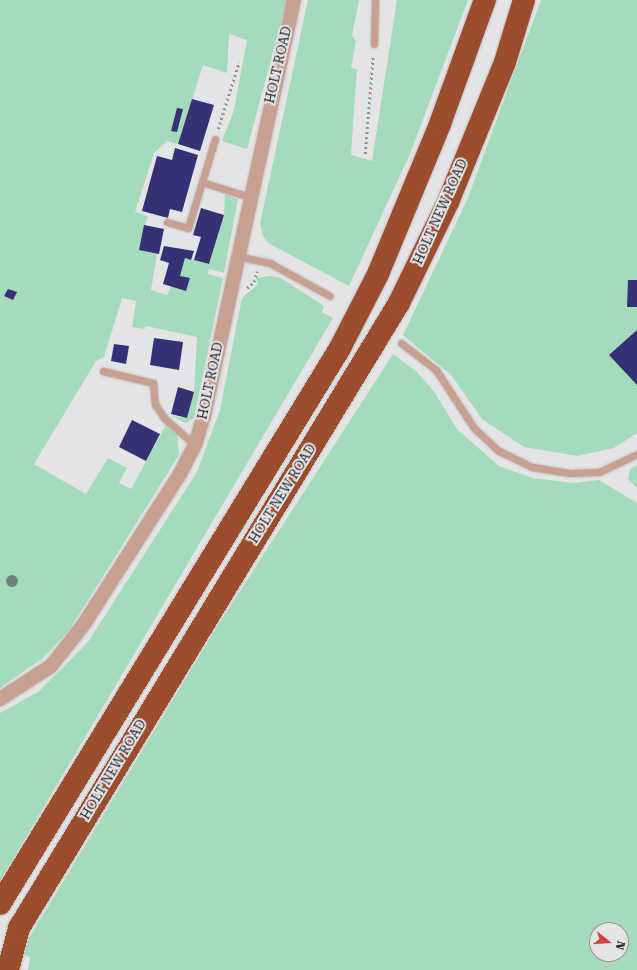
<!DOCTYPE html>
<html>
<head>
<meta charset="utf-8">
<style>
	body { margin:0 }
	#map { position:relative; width:637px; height:970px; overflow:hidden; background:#e4e4e6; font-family:"Roboto Serif",serif }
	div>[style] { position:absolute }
	.green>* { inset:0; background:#a4dbbc }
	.building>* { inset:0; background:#363075 }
	.path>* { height:2.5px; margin-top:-1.25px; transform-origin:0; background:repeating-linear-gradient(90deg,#919192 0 2px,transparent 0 5px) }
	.roads { filter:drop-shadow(0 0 1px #c1c1c3) drop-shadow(0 0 1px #c1c1c3) }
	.lane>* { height:7px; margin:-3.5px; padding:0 3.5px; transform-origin:3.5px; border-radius:3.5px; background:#c7a091 }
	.street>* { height:14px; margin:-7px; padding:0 7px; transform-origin:7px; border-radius:7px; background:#c7a091 }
	.highway>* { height:22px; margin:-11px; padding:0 11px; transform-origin:11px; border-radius:11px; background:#9c4d2e }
	.trees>* { width:12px; height:12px; margin:-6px; border-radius:50%; background:#6e847b }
	span { translate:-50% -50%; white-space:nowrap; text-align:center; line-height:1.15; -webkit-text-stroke:4px #e4e4e6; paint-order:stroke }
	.street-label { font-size:13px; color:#222223 }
	.north { position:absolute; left:589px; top:922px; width:40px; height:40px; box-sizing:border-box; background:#e4e4e6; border:1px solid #969698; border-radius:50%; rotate:107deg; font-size:11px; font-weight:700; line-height:16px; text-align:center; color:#222223 }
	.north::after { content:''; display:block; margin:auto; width:14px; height:18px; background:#d2443d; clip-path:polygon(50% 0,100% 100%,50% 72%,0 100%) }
</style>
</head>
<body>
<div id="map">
	<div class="green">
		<div style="clip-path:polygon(0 0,287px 0,247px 149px,222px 141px,234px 110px,247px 40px,229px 34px,227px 73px,203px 65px,178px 144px,167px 141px,154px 153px,135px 212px,148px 216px,145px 226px,157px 254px,151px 290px,167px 295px,171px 286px,186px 290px,190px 279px,180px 276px,185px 258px,209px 264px,224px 215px,225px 194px,238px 199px,224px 273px,209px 269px,208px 274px,223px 278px,194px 418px,186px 423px,171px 416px,187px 418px,194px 392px,197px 337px,146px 326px,145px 329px,132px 327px,136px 301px,122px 298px,104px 357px,96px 361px,34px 464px,86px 494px,108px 458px,127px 468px,119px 483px,131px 489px,166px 425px,177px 433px,179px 455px,68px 632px,43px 658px,0 688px)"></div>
		<div style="clip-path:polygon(308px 0,359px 0,352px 36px,356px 41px,351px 68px,357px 69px,351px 155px,372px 161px,397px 0,468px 0,410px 154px,349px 286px,270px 244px,263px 237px,260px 223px)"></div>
		<div style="clip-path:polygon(541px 0,637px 0,637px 280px,628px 280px,627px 307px,637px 307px,637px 330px,610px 355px,637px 385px,637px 433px,614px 448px,577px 456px,524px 447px,482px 419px,451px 375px,403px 335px,467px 200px)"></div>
		<div style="clip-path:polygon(270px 276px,281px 278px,324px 306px,322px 312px,333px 318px,0 881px,0 713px,38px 692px,88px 642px,197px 472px,220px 410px,242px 298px,258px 284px,256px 278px)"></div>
		<div style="clip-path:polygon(evenodd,393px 354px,417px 372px,435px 393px,457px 429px,499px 466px,533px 478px,573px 483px,599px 480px,637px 503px,637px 970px,28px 970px,30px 958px,24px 954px,29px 938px,220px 622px,393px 354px,597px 930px,621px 930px,621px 954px,597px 954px,597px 930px)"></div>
		<div style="clip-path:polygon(637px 465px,637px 488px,628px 479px,630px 469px)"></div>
	</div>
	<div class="building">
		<div style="clip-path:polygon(192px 99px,214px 105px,200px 151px,178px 144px)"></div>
		<div style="clip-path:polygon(177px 108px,183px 109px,177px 132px,171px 131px)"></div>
		<div style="clip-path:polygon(175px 148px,198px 155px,182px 212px,170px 209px,168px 218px,142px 211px,157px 156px,172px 160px)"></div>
		<div style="clip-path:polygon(201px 208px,224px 215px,209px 264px,194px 260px,201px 237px,193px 235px)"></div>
		<div style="clip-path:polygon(144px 225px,164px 229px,159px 254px,139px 250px)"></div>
		<div style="clip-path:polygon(164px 246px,194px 251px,191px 260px,185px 258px,180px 276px,190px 278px,186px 291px,163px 284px,169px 263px,160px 260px)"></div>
		<div style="clip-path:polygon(628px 280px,637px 280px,637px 307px,627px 307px)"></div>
		<div style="clip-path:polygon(8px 289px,17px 292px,13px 300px,4px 296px)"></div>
		<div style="clip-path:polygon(637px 330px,637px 385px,609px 355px)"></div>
		<div style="clip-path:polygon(154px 338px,183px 342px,179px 370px,150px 365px)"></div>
		<div style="clip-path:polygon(114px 344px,129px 346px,126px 364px,111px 361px)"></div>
		<div style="clip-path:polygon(178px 387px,194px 392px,187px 418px,171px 414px)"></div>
		<div style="clip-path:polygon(132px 420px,160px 434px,146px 461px,119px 447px)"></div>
	</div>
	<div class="path">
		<div style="left:218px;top:129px;width:70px;rotate:-72.6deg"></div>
		<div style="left:365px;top:154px;width:99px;rotate:-85.4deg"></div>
		<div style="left:247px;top:288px;width:9px;rotate:-41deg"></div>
		<div style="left:254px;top:282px;width:11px;rotate:-75deg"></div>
	</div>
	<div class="roads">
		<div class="lane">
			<div style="left:374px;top:44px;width:44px;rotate:-88.7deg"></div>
			<div style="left:202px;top:182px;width:49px;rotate:17.7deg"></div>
			<div style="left:167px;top:222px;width:22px;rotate:16deg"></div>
			<div style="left:188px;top:228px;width:93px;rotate:-73.1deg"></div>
			<div style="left:237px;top:256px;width:34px;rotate:12deg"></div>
			<div style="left:270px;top:263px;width:68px;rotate:28.8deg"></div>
			<div style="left:401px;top:343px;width:44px;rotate:37.6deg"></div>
			<div style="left:436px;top:370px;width:69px;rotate:56.8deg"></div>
			<div style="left:474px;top:428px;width:34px;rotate:43deg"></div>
			<div style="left:499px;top:451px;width:37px;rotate:26deg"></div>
			<div style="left:532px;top:467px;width:38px;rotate:9deg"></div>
			<div style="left:570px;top:473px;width:29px;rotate:-2deg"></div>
			<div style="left:599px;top:472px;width:42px;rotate:-25.3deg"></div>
			<div style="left:103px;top:371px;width:51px;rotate:13.5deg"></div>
			<div style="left:153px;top:383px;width:21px;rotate:85deg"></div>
			<div style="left:155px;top:404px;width:17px;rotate:57deg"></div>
			<div style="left:164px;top:418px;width:41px;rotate:41.1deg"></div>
		</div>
		<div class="street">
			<div style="left:0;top:699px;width:61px;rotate:-32.9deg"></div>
			<div style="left:51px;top:666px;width:53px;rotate:-51.8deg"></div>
			<div style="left:84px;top:624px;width:178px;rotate:-57.4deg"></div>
			<div style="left:180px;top:474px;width:33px;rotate:-63deg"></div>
			<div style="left:195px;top:445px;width:30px;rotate:-73deg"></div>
			<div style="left:204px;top:416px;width:426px;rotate:-77.8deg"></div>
		</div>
		<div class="highway">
			<div style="left:0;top:904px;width:652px;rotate:-58.55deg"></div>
			<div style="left:340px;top:348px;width:83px;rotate:-62.8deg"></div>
			<div style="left:378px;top:274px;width:162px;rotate:-67.5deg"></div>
			<div style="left:440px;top:124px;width:132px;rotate:-70.1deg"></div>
			<div style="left:8px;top:970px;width:43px;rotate:-75.3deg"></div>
			<div style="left:19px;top:928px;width:731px;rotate:-58.7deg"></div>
			<div style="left:399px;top:303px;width:112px;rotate:-64.1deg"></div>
			<div style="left:448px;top:202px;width:151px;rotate:-67.8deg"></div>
			<div style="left:505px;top:62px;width:65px;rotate:-73deg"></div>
		</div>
	</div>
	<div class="trees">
		<div style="left:12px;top:581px"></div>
	</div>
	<div class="street-label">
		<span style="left:279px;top:65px;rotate:-77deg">HOLT ROAD</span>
		<span style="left:441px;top:212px;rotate:-66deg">HOLT NEW ROAD</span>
		<span style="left:211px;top:381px;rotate:-78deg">HOLT ROAD</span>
		<span style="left:283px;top:494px;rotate:-58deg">HOLT NEW ROAD</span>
		<span style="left:114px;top:770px;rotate:-59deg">HOLT NEW ROAD</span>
	</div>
	<div class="north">N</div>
</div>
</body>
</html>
